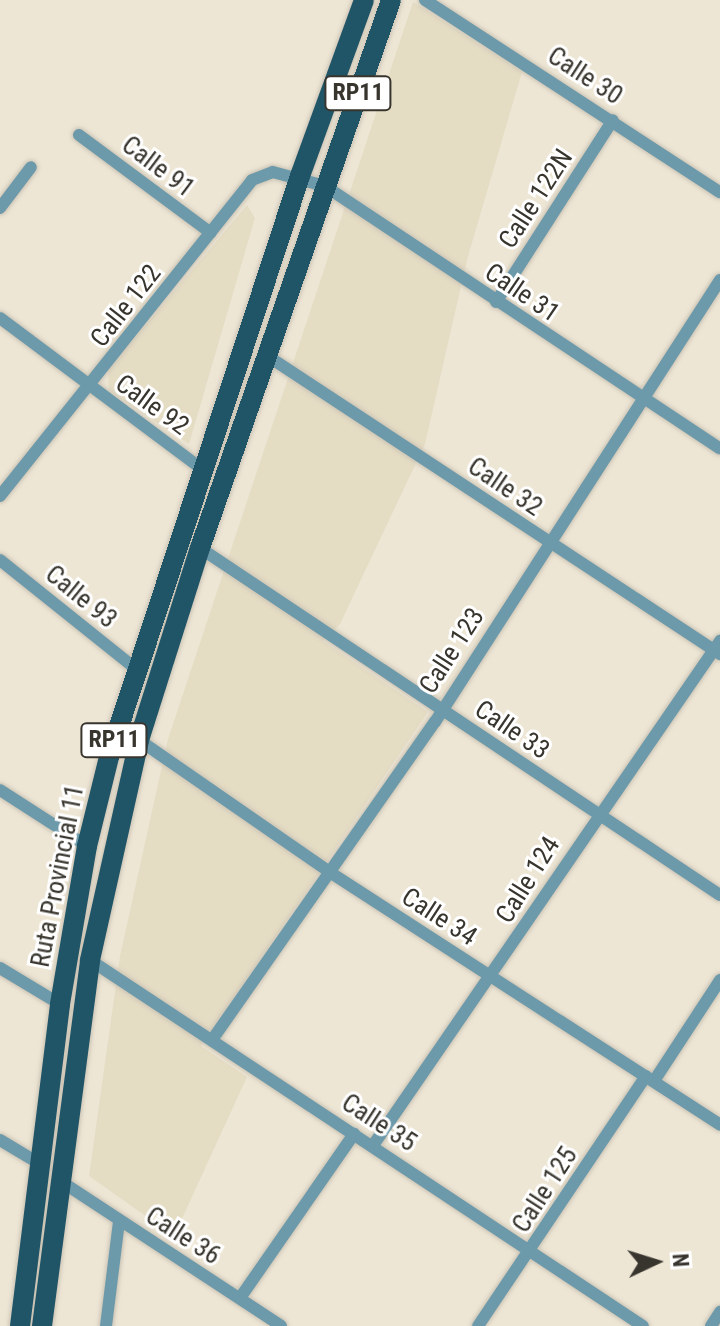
<!DOCTYPE html>
<html>
<head>
<meta charset="utf-8">
<style>
	body { margin:0 }
	#map { position:relative; width:720px; height:1326px; overflow:hidden; background:#eee6d5; font-family:"Roboto Condensed",sans-serif }
	div>[style] { position:absolute }
	.built>* { inset:0; background:#e5dcc4 }
	.roads { filter:drop-shadow(0 0 2px #cac3b4) drop-shadow(0 0 2px #cac3b4) }
	.minor>* { height:12px; margin:-6px; padding:0 6px; transform-origin:6px; border-radius:6px; background:#6d9aab }
	.primary>* { height:20px; margin:-10px; padding:0 10px; transform-origin:10px; border-radius:10px; background:#205467 }
	span { translate:-50% -50%; white-space:nowrap; text-align:center; line-height:1.15; -webkit-text-stroke:6px #fff; paint-order:stroke }
	.shield-label span { padding:2px 6px; background:#fff; border:2px solid; border-radius:6px; -webkit-text-stroke-width:0 }
	.shield-label { font-size:24px; color:#38352e; font-weight:700 }
	.street-label { font-size:26px; color:#38352e }
	.north { position:absolute; left:616px; top:1222px; width:80px; height:80px; -webkit-text-stroke:6px #fff; paint-order:stroke; rotate:86deg; font-size:22px; font-weight:700; line-height:32px; text-align:center; color:#38352e }
	.north::after { content:''; display:block; margin:auto; width:28px; height:36px; background:#38352e; clip-path:polygon(50% 0,100% 100%,50% 72%,0 100%) }
</style>
</head>
<body>
<div id="map">
	<div class="built">
		<div style="clip-path:polygon(413px 2px,522px 72px,467px 260px,425px 444px,340px 624px,323px 641px,428px 712px,201px 1046px,247px 1077px,174px 1236px,89px 1176px,120px 956px,168px 739px)"></div>
		<div style="clip-path:polygon(247px 205px,255px 218px,189px 444px,109px 391px,108px 370px)"></div>
	</div>
	<div class="roads">
		<div class="minor">
			<div style="left:425px;top:0;width:352px;rotate:33.1deg"></div>
			<div style="left:79px;top:135px;width:164px;rotate:36.6deg"></div>
			<div style="left:0;top:208px;width:51px;rotate:-52.9deg"></div>
			<div style="left:496px;top:302px;width:216px;rotate:-57.3deg"></div>
			<div style="left:0;top:318px;width:252px;rotate:36.8deg"></div>
			<div style="left:266px;top:355px;width:544px;rotate:33.37deg"></div>
			<div style="left:0;top:496px;width:404px;rotate:-51.4deg"></div>
			<div style="left:252px;top:180px;width:22px;rotate:-21deg"></div>
			<div style="left:273px;top:172px;width:54px;rotate:15.1deg"></div>
			<div style="left:325px;top:186px;width:474px;rotate:33.6deg"></div>
			<div style="left:200px;top:548px;width:625px;rotate:33.72deg"></div>
			<div style="left:0;top:560px;width:173px;rotate:38.7deg"></div>
			<div style="left:139px;top:740px;width:230px;rotate:34.7deg"></div>
			<div style="left:328px;top:871px;width:467px;rotate:32.9deg"></div>
			<div style="left:0;top:790px;width:103px;rotate:32.8deg"></div>
			<div style="left:90px;top:960px;width:663px;rotate:33.5deg"></div>
			<div style="left:0;top:968px;width:70px;rotate:31deg"></div>
			<div style="left:212px;top:1040px;width:388px;rotate:-55deg"></div>
			<div style="left:435px;top:722px;width:526px;rotate:-57.19deg"></div>
			<div style="left:654px;top:1081px;width:121px;rotate:-56.8deg"></div>
			<div style="left:0;top:1140px;width:47px;rotate:31deg"></div>
			<div style="left:374px;top:1144px;width:611px;rotate:-55.48deg"></div>
			<div style="left:62px;top:1182px;width:262px;rotate:33.3deg"></div>
			<div style="left:240px;top:1298px;width:200px;rotate:-55.2deg"></div>
			<div style="left:106px;top:1326px;width:106px;rotate:-82.9deg"></div>
			<div style="left:478px;top:1326px;width:301px;rotate:-56.1deg"></div>
			<div style="left:711px;top:1326px;width:17px;rotate:-57deg"></div>
		</div>
		<div class="primary">
			<div style="left:20px;top:1326px;width:324px;rotate:-82.9deg"></div>
			<div style="left:60px;top:1004px;width:160px;rotate:-80.3deg"></div>
			<div style="left:87px;top:846px;width:92px;rotate:-76.1deg"></div>
			<div style="left:109px;top:757px;width:612px;rotate:-71.8deg"></div>
			<div style="left:300px;top:176px;width:187px;rotate:-70deg"></div>
			<div style="left:42px;top:1326px;width:369px;rotate:-82.5deg"></div>
			<div style="left:90px;top:960px;width:225px;rotate:-77.4deg"></div>
			<div style="left:139px;top:740px;width:201px;rotate:-72.4deg"></div>
			<div style="left:200px;top:548px;width:580px;rotate:-70.78deg"></div>
		</div>
	</div>
	<div class="shield-label">
		<span style="left:358px;top:93px">RP11</span>
		<span style="left:114px;top:740px">RP11</span>
	</div>
	<div class="street-label">
		<span style="left:585px;top:76px;rotate:33deg">Calle 30</span>
		<span style="left:158px;top:167px;rotate:37deg">Calle 91</span>
		<span style="left:536px;top:199px;rotate:-57deg">Calle 122N</span>
		<span style="left:522px;top:293px;rotate:34deg">Calle 31</span>
		<span style="left:126px;top:306px;rotate:-52deg">Calle 122</span>
		<span style="left:152px;top:405px;rotate:36deg">Calle 92</span>
		<span style="left:505px;top:487px;rotate:34deg">Calle 32</span>
		<span style="left:81px;top:597px;rotate:39deg">Calle 93</span>
		<span style="left:452px;top:651px;rotate:-57deg">Calle 123</span>
		<span style="left:512px;top:730px;rotate:34deg">Calle 33</span>
		<span style="left:58px;top:876px;rotate:-79deg">Ruta Provincial 11</span>
		<span style="left:528px;top:880px;rotate:-58deg">Calle 124</span>
		<span style="left:439px;top:917px;rotate:33deg">Calle 34</span>
		<span style="left:379px;top:1123px;rotate:33deg">Calle 35</span>
		<span style="left:545px;top:1190px;rotate:-57deg">Calle 125</span>
		<span style="left:183px;top:1236px;rotate:33deg">Calle 36</span>
	</div>
	<div class="north">N</div>
</div>
</body>
</html>
